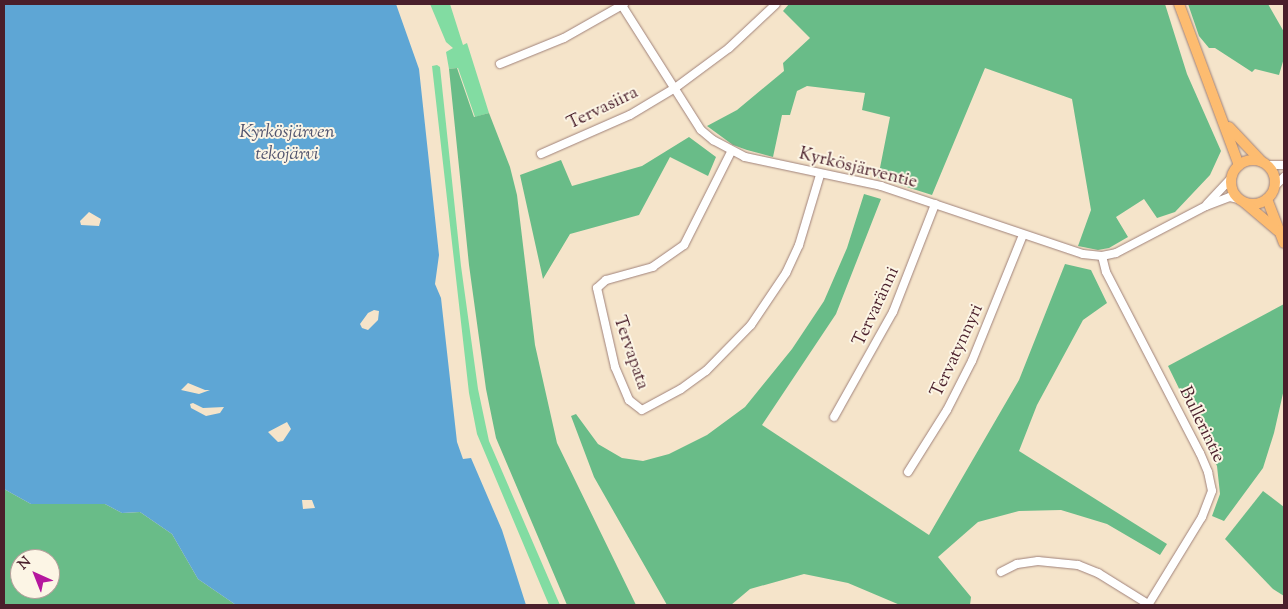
<!DOCTYPE html>
<html>
<head>
<meta charset="utf-8">
<style>
	body { margin:0 }
	#map { position:relative; width:1288px; height:609px; overflow:hidden; background:#f5e4ca; font-family:"Sorts Mill Goudy",serif }
	div>[style] { position:absolute }
	.green>* { inset:0; background:#82dca2 }
	.forest>* { inset:0; background:#69bc88 }
	.water>* { inset:0; background:#5ea6d5 }
	.roads { filter:drop-shadow(0 0 1px #a0827a) drop-shadow(0 0 1px #a0827a) }
	.minor>* { height:8px; margin:-4px; padding:0 4px; transform-origin:4px; border-radius:4px; background:#fff }
	.major>* { height:10px; margin:-5px; padding:0 5px; transform-origin:5px; border-radius:5px; background:#fdbc70 }
	.major>.ring { margin:-5px; padding:0; box-sizing:content-box; background:none; border:10px solid #fdbc70; border-radius:50% }
	span { translate:-50% -50%; white-space:nowrap; text-align:center; line-height:1.15; -webkit-text-stroke:4px #fcf5e5; paint-order:stroke }
	.street-label { font-size:18px; color:#4a1f2b }
	.water-label { font-size:19px; color:#52556f; font-style:italic }
	.frame { position:absolute; inset:0; border:5px solid #4a1f2b; pointer-events:none }
	.north { position:absolute; left:10px; top:549px; width:50px; height:50px; box-sizing:border-box; background:#fcf5e5; border:1px solid #b59f9b; border-radius:50%; rotate:316deg; font-size:14px; font-weight:700; line-height:20px; text-align:center; color:#4a1f2b }
	.north::after { content:''; display:block; margin:auto; width:18px; height:22px; background:#b5179e; clip-path:polygon(50% 0,100% 100%,50% 72%,0 100%) }
</style>
</head>
<body>
<div id="map">
	<div class="green">
		<div style="clip-path:polygon(430px 4px,450px 4px,463px 45px,467px 43px,489px 113px,475px 117px,458px 68px,449px 69px,446px 52px,453px 48px,446px 42px)"></div>
		<div style="clip-path:polygon(437px 65px,440px 67px,461px 266px,478px 389px,489px 441px,560px 605px,549px 605px,477px 434px,469px 393px,432px 66px)"></div>
	</div>
	<div class="forest">
		<div style="clip-path:polygon(789px 4px,1165px 4px,1187px 74px,1221px 151px,1210px 175px,1175px 212px,1157px 218px,1144px 199px,1116px 217px,1128px 237px,1109px 248px,1098px 250px,1078px 246px,1091px 210px,1072px 99px,985px 68px,932px 195px,878px 178px,890px 117px,862px 110px,865px 93px,807px 86px,797px 91px,790px 115px,782px 115px,773px 157px,747px 150px,733px 145px,707px 126px,737px 110px,784px 71px,783px 63px,810px 38px,783px 11px)"></div>
		<div style="clip-path:polygon(1188px 4px,1268px 4px,1284px 32px,1284px 58px,1279px 75px,1255px 69px,1252px 72px,1215px 48px,1209px 48px,1199px 36px)"></div>
		<div style="clip-path:polygon(457px 68px,474px 117px,489px 113px,510px 167px,517px 195px,535px 345px,557px 443px,636px 605px,567px 605px,496px 438px,486px 389px,469px 265px,449px 69px)"></div>
		<div style="clip-path:polygon(689px 137px,716px 157px,708px 176px,670px 157px,639px 215px,570px 234px,543px 279px,520px 175px,561px 160px,572px 186px,642px 166px)"></div>
		<div style="clip-path:polygon(864px 194px,881px 199px,836px 314px,762px 425px,929px 535px,1019px 380px,1065px 264px,1091px 270px,1107px 303px,1083px 320px,1037px 405px,1019px 451px,1167px 544px,1160px 555px,1107px 524px,1061px 510px,1019px 511px,978px 522px,938px 557px,971px 597px,970px 605px,900px 605px,848px 583px,804px 574px,750px 589px,731px 605px,667px 605px,594px 477px,571px 416px,576px 414px,598px 444px,622px 458px,643px 461px,669px 454px,707px 435px,745px 407px,792px 349px,824px 301px,847px 248px)"></div>
		<div style="clip-path:polygon(1284px 304px,1284px 389px,1274px 433px,1263px 468px,1224px 521px,1212px 516px,1220px 494px,1217px 466px,1168px 366px)"></div>
		<div style="clip-path:polygon(evenodd,4px 489px,31px 504px,105px 504px,122px 513px,140px 512px,172px 534px,198px 579px,236px 605px,4px 605px,4px 489px,20px 559px,50px 559px,50px 589px,20px 589px,20px 559px)"></div>
		<div style="clip-path:polygon(1263px 491px,1284px 507px,1284px 596px,1273px 589px,1225px 539px)"></div>
	</div>
	<div class="water">
		<div style="clip-path:polygon(evenodd,4px 4px,396px 4px,419px 69px,439px 255px,435px 284px,441px 298px,457px 442px,463px 459px,471px 458px,502px 530px,526px 605px,236px 605px,198px 579px,172px 534px,140px 512px,122px 513px,105px 504px,31px 504px,4px 489px,4px 4px,89px 212px,101px 219px,99px 226px,81px 225px,80px 221px,89px 212px,4px 4px,374px 310px,379px 311px,378px 320px,368px 330px,362px 328px,360px 324px,368px 313px,374px 310px,4px 4px,188px 383px,205px 390px,210px 390px,199px 394px,181px 390px,188px 383px,4px 4px,193px 403px,203px 408px,224px 407px,220px 413px,206px 416px,191px 408px,190px 404px,193px 403px,4px 4px,287px 422px,291px 429px,283px 441px,278px 442px,268px 432px,287px 422px,4px 4px,302px 500px,312px 500px,315px 508px,303px 509px,302px 500px)"></div>
	</div>
	<div class="roads">
		<div class="minor">
			<div style="left:621px;top:4px;width:149px;rotate:57.6deg"></div>
			<div style="left:701px;top:130px;width:16px;rotate:40deg"></div>
			<div style="left:713px;top:140px;width:36px;rotate:28deg"></div>
			<div style="left:745px;top:157px;width:139px;rotate:12deg"></div>
			<div style="left:881px;top:186px;width:213px;rotate:18.6deg"></div>
			<div style="left:1083px;top:254px;width:19px;rotate:6deg"></div>
			<div style="left:1102px;top:256px;width:14px;rotate:-12deg"></div>
			<div style="left:1116px;top:253px;width:102px;rotate:-27.6deg"></div>
			<div style="left:1206px;top:206px;width:26px;rotate:-21deg"></div>
			<div style="left:1230px;top:197px;width:8px;rotate:14deg"></div>
			<div style="left:500px;top:64px;width:69px;rotate:-22.1deg"></div>
			<div style="left:564px;top:38px;width:69px;rotate:-29.5deg"></div>
			<div style="left:731px;top:152px;width:104px;rotate:116.8deg"></div>
			<div style="left:684px;top:245px;width:38px;rotate:145deg"></div>
			<div style="left:653px;top:267px;width:49px;rotate:164.5deg"></div>
			<div style="left:606px;top:280px;width:12px;rotate:138deg"></div>
			<div style="left:597px;top:288px;width:81px;rotate:77.2deg"></div>
			<div style="left:615px;top:367px;width:36px;rotate:67deg"></div>
			<div style="left:629px;top:400px;width:16px;rotate:38deg"></div>
			<div style="left:642px;top:410px;width:44px;rotate:-28.3deg"></div>
			<div style="left:681px;top:389px;width:31px;rotate:-36deg"></div>
			<div style="left:706px;top:371px;width:64px;rotate:-45.6deg"></div>
			<div style="left:751px;top:325px;width:63px;rotate:-56.1deg"></div>
			<div style="left:786px;top:273px;width:31px;rotate:-65deg"></div>
			<div style="left:799px;top:245px;width:73px;rotate:-73.3deg"></div>
			<div style="left:541px;top:154px;width:97px;rotate:-23.7deg"></div>
			<div style="left:630px;top:115px;width:52px;rotate:-31deg"></div>
			<div style="left:675px;top:88px;width:67px;rotate:-36.5deg"></div>
			<div style="left:729px;top:48px;width:64px;rotate:-43.1deg"></div>
			<div style="left:1268px;top:165px;width:16px"></div>
			<div style="left:1275px;top:186px;width:13px;rotate:-45deg"></div>
			<div style="left:1207px;top:204px;width:35px;rotate:-47deg"></div>
			<div style="left:1102px;top:256px;width:16px;rotate:76deg"></div>
			<div style="left:1106px;top:272px;width:204px;rotate:62.6deg"></div>
			<div style="left:1200px;top:453px;width:21px;rotate:67deg"></div>
			<div style="left:1208px;top:472px;width:19px;rotate:78deg"></div>
			<div style="left:1212px;top:491px;width:28px;rotate:111deg"></div>
			<div style="left:1202px;top:517px;width:103px;rotate:121.5deg"></div>
			<div style="left:834px;top:417px;width:120px;rotate:-60.7deg"></div>
			<div style="left:893px;top:312px;width:116px;rotate:-68.7deg"></div>
			<div style="left:908px;top:472px;width:73px;rotate:-57.8deg"></div>
			<div style="left:947px;top:410px;width:55px;rotate:-63deg"></div>
			<div style="left:972px;top:361px;width:136px;rotate:-68deg"></div>
			<div style="left:1001px;top:572px;width:18px;rotate:-27deg"></div>
			<div style="left:1017px;top:564px;width:21px;rotate:-8deg"></div>
			<div style="left:1038px;top:561px;width:40px;rotate:5.7deg"></div>
			<div style="left:1078px;top:565px;width:22px;rotate:22deg"></div>
			<div style="left:1098px;top:573px;width:59px;rotate:31.8deg"></div>
		</div>
		<div class="major">
			<div style="left:1179px;top:4px;width:172px;rotate:69.6deg"></div>
			<div style="left:1229px;top:127px;width:47px;rotate:46.7deg"></div>
			<div class="ring" style="left:1231px;top:160px;width:34px;height:34px"></div>
			<div style="left:1267px;top:199px;width:47px;rotate:68.9deg"></div>
			<div style="left:1245px;top:203px;width:42px;rotate:40.2deg"></div>
		</div>
	</div>
	<div class="street-label">
		<span style="left:603px;top:109px;rotate:-26deg">Tervasiira</span>
		<span style="left:858px;top:169px;rotate:14deg">Kyrkösjärventie</span>
		<span style="left:877px;top:307px;rotate:-65deg">Tervaränni</span>
		<span style="left:958px;top:351px;rotate:-65deg">Tervatynnyri</span>
		<span style="left:630px;top:353px;rotate:71deg">Tervapata</span>
		<span style="left:1201px;top:425px;rotate:64deg">Bullerintie</span>
	</div>
	<div class="water-label">
		<span style="left:287px;top:144px">Kyrkösjärven<br>tekojärvi</span>
	</div>
	<div class="frame"></div>
	<div class="north">N</div>
</div>
</body>
</html>
